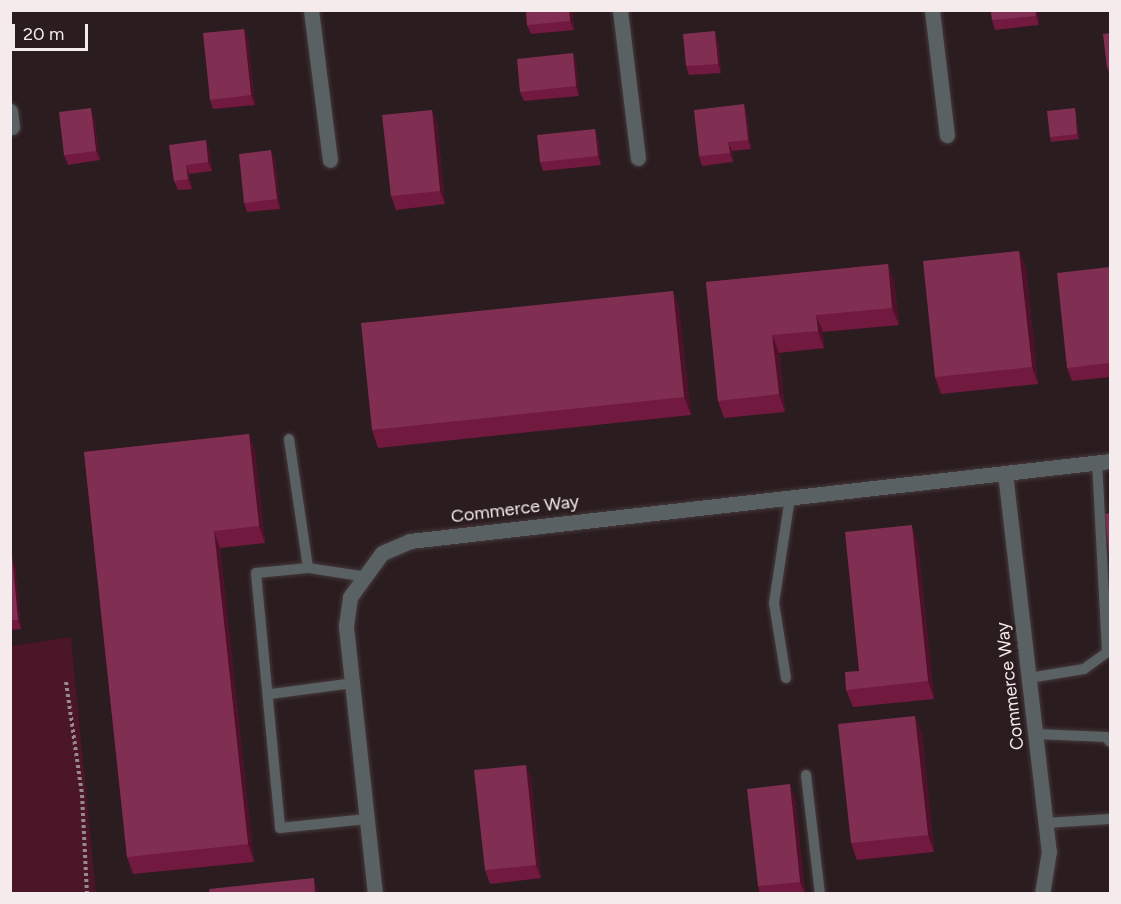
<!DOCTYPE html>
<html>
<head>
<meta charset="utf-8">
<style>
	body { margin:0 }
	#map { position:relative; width:1121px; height:904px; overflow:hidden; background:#2a1c1f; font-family:Figtree,sans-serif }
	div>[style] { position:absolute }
	.green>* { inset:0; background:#4a1628 }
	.path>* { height:4px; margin-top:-2px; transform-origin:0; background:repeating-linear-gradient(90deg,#978b8e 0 3px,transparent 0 6px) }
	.roads { filter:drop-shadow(0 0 2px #46393c) drop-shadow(0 0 2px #46393c) }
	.service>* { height:10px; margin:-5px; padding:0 5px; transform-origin:5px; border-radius:5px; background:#596163 }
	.minor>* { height:15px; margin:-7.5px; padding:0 7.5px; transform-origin:7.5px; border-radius:7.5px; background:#596163 }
	.wall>* { inset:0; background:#72193f }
	.shaded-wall>* { inset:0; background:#4f112a }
	.building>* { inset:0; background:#802f52 }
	span { translate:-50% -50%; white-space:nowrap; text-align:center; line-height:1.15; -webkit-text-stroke:6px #2a1c1f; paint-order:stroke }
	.street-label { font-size:18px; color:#f5ebed }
	.frame { position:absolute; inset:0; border:12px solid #f5ebed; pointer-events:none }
	.scale { position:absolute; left:12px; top:24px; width:76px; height:27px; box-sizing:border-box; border:3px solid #f5ebed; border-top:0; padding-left:8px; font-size:18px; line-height:21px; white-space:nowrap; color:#f5ebed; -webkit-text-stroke:4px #2a1c1f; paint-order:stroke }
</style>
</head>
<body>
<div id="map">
	<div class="green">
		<div style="clip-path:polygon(71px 637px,96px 893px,11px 893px,11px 646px)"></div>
	</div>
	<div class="path">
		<div style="left:66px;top:682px;width:114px;rotate:81.9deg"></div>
		<div style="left:82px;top:795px;width:99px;rotate:87.1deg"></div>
	</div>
	<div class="roads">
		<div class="service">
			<div style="left:289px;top:439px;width:130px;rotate:81.6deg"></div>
			<div style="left:361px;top:576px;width:54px;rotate:-171.4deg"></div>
			<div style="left:308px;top:568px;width:52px;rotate:174.5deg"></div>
			<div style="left:256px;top:573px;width:256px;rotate:84.6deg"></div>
			<div style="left:280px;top:828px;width:87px;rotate:-5.9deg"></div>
			<div style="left:786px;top:678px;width:76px;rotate:-99.1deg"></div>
			<div style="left:774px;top:603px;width:107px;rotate:-81.4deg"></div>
			<div style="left:1029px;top:678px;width:56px;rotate:-9.3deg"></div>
			<div style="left:1084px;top:669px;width:29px;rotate:-36deg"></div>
			<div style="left:1107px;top:652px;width:190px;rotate:-93deg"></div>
			<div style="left:271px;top:694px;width:83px;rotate:-7.6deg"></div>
			<div style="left:1036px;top:734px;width:70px;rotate:2.5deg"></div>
			<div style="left:1106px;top:737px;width:6px;rotate:51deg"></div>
			<div style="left:806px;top:775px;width:120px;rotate:83.3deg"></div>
			<div style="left:1046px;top:823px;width:64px;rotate:-3.6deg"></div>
		</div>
		<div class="minor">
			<div style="left:311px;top:10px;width:151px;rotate:82.8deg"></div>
			<div style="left:620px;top:10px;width:149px;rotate:83.1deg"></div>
			<div style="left:932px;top:10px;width:126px;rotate:83.2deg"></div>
			<div style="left:10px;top:111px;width:16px;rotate:83deg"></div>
			<div style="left:1005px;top:473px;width:381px;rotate:83.4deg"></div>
			<div style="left:1049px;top:851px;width:44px;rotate:99.2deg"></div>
			<div style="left:375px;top:894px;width:270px;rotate:-96.2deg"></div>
			<div style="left:346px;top:626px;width:29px;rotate:-82deg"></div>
			<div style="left:350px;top:597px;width:54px;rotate:-54deg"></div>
			<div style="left:382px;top:553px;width:30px;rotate:-23deg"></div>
			<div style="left:410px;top:541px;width:705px;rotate:-6.52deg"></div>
		</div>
	</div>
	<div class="wall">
		<div style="clip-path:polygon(526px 10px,572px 10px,574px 30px,531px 34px,527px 25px)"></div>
		<div style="clip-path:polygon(991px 10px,1038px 10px,1039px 25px,995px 30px,992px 20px)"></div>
		<div style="clip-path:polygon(244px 29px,248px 38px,255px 105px,213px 109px,210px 100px)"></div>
		<div style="clip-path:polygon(1110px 33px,1110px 77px,1107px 68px)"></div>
		<div style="clip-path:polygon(718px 41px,721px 73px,689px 75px,686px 66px)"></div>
		<div style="clip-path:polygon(573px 54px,576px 63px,579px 96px,524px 101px,520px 92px)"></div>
		<div style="clip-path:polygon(744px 104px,747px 114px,751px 149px,732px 151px,733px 162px,702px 166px,699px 156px)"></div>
		<div style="clip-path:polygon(432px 110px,437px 123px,445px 204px,396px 210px,391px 196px)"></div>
		<div style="clip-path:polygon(1076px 113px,1079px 139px,1051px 142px,1050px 137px)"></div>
		<div style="clip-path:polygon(94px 117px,100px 160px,68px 165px,64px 155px)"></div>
		<div style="clip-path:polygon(595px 129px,598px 138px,601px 165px,543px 171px,540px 162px)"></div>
		<div style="clip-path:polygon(169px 145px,209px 149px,212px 171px,189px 174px,192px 189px,178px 190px,174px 181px)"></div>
		<div style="clip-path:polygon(275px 159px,280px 209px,247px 212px,244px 203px)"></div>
		<div style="clip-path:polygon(1019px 251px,1026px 268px,1038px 384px,941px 394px,935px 377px)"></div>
		<div style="clip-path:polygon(888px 264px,894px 281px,899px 325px,823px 332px,824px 348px,779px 353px,785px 412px,724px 418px,718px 401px,706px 282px)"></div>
		<div style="clip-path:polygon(1110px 267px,1110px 377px,1072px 381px,1067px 368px)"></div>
		<div style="clip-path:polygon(673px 291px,679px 308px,691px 415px,378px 448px,372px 430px)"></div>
		<div style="clip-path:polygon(249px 434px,255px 452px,265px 543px,220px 548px,254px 862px,133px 874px,127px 857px,84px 452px)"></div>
		<div style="clip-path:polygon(918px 543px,934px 699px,853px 707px,846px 690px,859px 671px)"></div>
		<div style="clip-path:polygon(10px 557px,15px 566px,21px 629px,10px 630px)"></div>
		<div style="clip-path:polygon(922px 733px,934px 852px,857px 860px,851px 843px)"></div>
		<div style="clip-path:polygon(531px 778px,541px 878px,490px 884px,485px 870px)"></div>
		<div style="clip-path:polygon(795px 798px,805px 894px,760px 894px,758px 886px)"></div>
	</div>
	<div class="shaded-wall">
		<div style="clip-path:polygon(569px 10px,572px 10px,574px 30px,570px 21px)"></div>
		<div style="clip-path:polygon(1035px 10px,1038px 10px,1039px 25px,1036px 16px)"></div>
		<div style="clip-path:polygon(244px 29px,248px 38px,255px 105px,251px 95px)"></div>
		<div style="clip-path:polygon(715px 31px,718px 41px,721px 73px,718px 64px)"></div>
		<div style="clip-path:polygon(573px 53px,576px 63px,579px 96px,576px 86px)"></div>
		<div style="clip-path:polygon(744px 104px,747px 114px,751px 149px,748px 140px)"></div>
		<div style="clip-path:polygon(91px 108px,94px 117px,100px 160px,96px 151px)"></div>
		<div style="clip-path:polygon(1075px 108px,1076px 113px,1079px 139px,1077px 134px)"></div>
		<div style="clip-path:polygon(432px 110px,437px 123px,445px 204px,440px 191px)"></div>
		<div style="clip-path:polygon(595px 129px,598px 138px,601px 165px,598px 156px)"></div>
		<div style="clip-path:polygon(206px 140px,209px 149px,212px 171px,208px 162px)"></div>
		<div style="clip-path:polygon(728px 142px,732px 151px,733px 162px,730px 153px)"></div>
		<div style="clip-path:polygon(271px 150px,275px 159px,280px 209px,277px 199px)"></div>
		<div style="clip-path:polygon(186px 165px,189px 174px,192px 189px,188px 179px)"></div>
		<div style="clip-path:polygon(1019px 251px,1026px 268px,1038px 384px,1032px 367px)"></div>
		<div style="clip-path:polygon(888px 264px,894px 281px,899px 325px,892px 308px)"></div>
		<div style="clip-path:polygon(673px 291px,679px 308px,691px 415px,684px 397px)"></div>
		<div style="clip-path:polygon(816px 315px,823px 332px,824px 348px,818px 331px)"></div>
		<div style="clip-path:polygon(772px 335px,779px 353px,785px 412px,779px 394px)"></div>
		<div style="clip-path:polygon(249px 434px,255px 452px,265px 543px,259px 526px)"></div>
		<div style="clip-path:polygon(912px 525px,918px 543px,934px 699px,928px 681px)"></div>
		<div style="clip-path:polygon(214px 531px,220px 548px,254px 862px,248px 844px)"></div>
		<div style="clip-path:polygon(12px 556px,15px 566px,21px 629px,18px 620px)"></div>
		<div style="clip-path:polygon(915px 716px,922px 733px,934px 852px,928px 835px)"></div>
		<div style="clip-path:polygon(526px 765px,531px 778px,541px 878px,536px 865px)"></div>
		<div style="clip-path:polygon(790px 784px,795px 798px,805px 894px,800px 882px)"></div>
		<div style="clip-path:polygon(314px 878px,318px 891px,319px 894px,315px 894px)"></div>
	</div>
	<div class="building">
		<div style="clip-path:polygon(526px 10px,569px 10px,570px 21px,527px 25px)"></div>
		<div style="clip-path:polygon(991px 10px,1035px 10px,1036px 16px,992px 20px)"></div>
		<div style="clip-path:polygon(244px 29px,251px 95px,210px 100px,203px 33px)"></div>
		<div style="clip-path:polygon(715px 31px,718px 64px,686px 66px,683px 34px)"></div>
		<div style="clip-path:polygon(1110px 33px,1110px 67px,1107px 68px,1103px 34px)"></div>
		<div style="clip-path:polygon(573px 53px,576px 86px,520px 92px,517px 59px)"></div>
		<div style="clip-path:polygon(744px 104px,748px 140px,728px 142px,730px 153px,699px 156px,694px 110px)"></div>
		<div style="clip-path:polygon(91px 108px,96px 151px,64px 155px,59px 112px)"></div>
		<div style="clip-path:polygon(1075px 108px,1077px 134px,1050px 137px,1047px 111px)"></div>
		<div style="clip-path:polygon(432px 110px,440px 191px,391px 196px,382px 115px)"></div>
		<div style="clip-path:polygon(595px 129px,598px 156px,540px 162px,537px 135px)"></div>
		<div style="clip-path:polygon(206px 140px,208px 162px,186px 165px,188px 179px,174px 181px,169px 145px)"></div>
		<div style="clip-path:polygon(271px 150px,277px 199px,244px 203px,239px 154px)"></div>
		<div style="clip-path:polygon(1019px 251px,1032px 367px,935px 377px,923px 261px)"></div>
		<div style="clip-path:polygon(888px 264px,892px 308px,816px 315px,818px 331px,772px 335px,779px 394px,718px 401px,706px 282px)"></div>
		<div style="clip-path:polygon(1110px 267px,1110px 363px,1067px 368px,1057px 273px)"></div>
		<div style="clip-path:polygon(673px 291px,684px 397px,372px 430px,361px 323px)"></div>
		<div style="clip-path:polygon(249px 434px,259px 526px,214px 531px,248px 844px,127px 857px,84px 452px)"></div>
		<div style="clip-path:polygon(1110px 513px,1110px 565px,1105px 514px)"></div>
		<div style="clip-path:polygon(912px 525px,928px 681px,846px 690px,845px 672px,859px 671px,845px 532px)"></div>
		<div style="clip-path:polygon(12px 556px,18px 620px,10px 620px,10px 557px)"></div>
		<div style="clip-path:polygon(915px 716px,928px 835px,851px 843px,838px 724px)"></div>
		<div style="clip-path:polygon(526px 765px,536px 865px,485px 870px,474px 770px)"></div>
		<div style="clip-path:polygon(790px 784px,800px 882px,758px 886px,747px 789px)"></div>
		<div style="clip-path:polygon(314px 878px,315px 894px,210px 894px,209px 889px)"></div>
	</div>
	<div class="street-label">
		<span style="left:515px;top:509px;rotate:-7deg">Commerce Way</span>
		<span style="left:1010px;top:686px;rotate:-97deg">Commerce Way</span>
	</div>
	<div class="frame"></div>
	<div class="scale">20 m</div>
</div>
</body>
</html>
